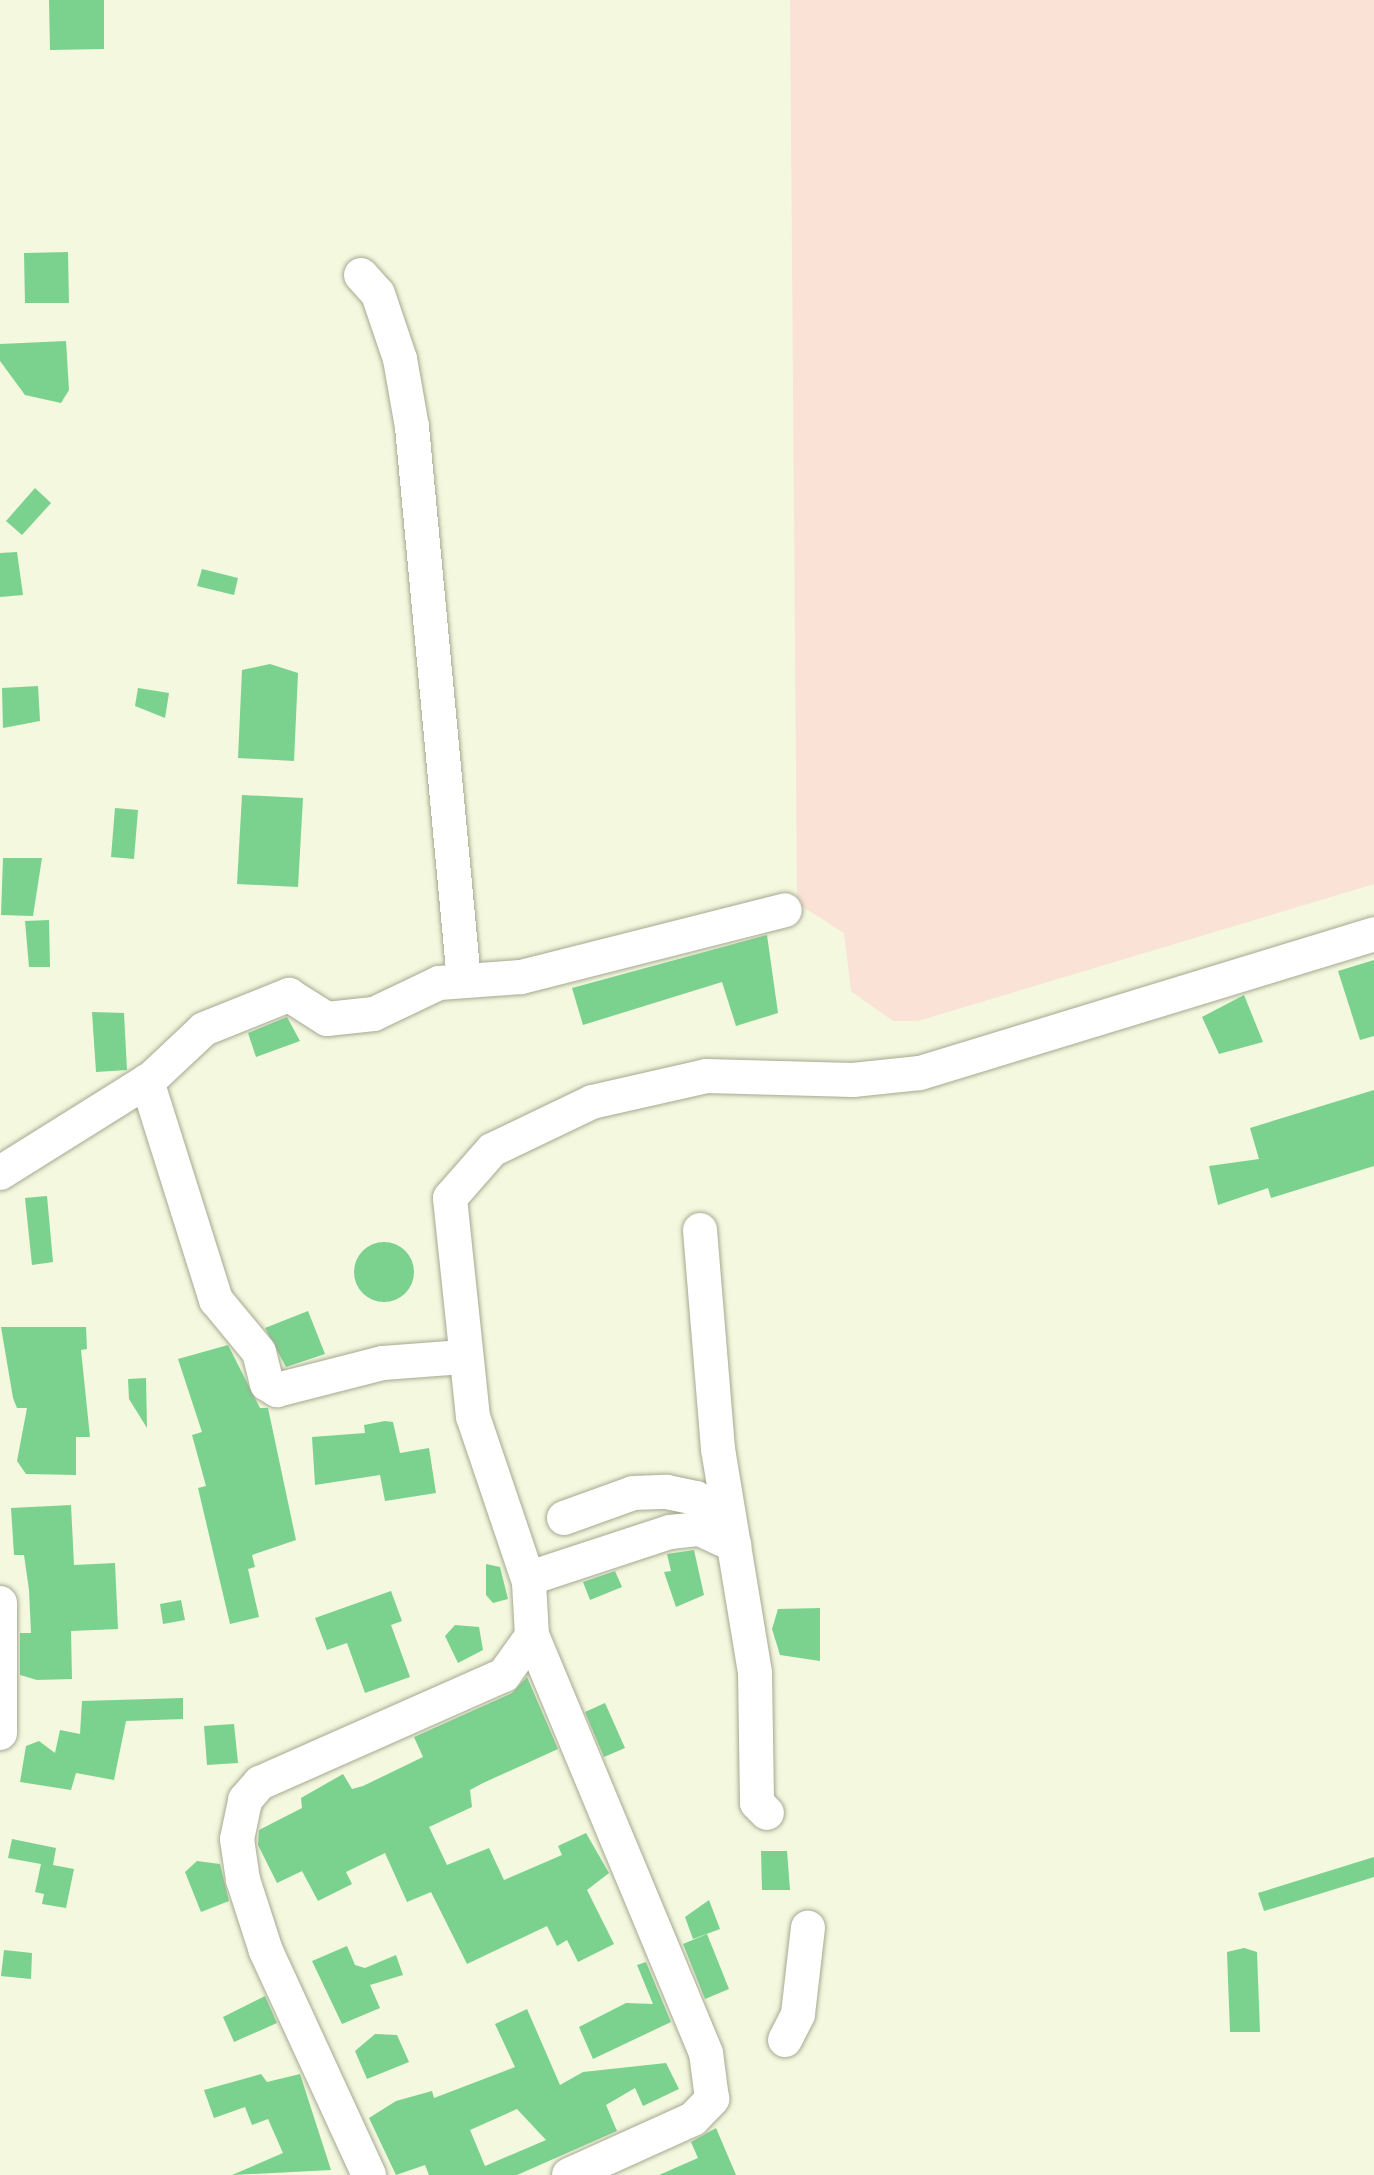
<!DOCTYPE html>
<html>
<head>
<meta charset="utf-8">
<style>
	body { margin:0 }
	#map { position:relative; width:1374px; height:2175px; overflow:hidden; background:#f3f8de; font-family:"Work Sans",sans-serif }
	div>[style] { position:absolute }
	.green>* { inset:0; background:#fae2d6 }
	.building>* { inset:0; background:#7bd28f }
	.round { border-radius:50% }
	.roads { filter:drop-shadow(0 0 2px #a4a991) drop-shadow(0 0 2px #a4a991) }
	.minor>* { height:34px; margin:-17px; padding:0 17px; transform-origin:17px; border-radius:17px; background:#fff }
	span { translate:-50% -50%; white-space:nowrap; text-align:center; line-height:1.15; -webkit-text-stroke:6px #fff; paint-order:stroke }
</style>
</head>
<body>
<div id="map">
	<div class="green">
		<div style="clip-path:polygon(790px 0,1374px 0,1374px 884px,918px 1021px,893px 1021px,851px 991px,844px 933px,797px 903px)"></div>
	</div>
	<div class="building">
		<div style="clip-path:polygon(49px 0,104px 0,104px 49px,50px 50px)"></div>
		<div style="clip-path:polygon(68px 252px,69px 303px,25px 303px,24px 253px)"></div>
		<div style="clip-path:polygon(66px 341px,69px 390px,61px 403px,25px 395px,0 361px,0 344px)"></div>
		<div style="clip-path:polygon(35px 488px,51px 503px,22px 535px,6px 521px)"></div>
		<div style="clip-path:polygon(17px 552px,23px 595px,0 597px,0 553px)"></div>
		<div style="clip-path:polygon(202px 569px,238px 578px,234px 595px,197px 586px)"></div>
		<div style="clip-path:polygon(270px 664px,298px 673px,294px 761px,238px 758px,242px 670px)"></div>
		<div style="clip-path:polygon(38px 686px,40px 721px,3px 728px,2px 688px)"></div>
		<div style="clip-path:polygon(138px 688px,169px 693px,165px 718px,135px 706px)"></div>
		<div style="clip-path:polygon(242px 795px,303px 798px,298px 887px,237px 884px)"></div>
		<div style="clip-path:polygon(115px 808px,138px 810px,134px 859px,111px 857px)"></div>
		<div style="clip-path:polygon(3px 858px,42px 858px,33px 916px,1px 915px)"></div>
		<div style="clip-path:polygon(49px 920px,50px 967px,29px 967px,25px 921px)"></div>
		<div style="clip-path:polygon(767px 935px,778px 1013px,736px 1026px,722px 982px,583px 1025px,572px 988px)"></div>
		<div style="clip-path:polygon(1374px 960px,1374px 1036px,1360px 1040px,1338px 971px)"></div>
		<div style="clip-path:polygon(1244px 995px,1263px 1042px,1219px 1054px,1202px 1017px)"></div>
		<div style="clip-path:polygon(92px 1012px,124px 1013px,127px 1070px,96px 1072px)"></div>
		<div style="clip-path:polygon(287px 1017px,300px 1041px,256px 1057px,248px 1033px)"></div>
		<div style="clip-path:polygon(1374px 1090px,1374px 1166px,1271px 1198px,1268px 1188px,1218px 1205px,1209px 1166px,1259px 1159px,1250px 1128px)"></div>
		<div style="clip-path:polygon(47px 1196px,53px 1262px,32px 1265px,25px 1198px)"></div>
		<div class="round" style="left:354px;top:1242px;width:60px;height:60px"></div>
		<div style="clip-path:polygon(308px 1311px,325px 1354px,286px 1367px,265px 1328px)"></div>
		<div style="clip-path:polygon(1px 1327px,86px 1327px,87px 1349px,81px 1350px,90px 1437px,76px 1437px,76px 1475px,26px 1474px,17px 1461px,27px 1408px,17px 1408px,13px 1398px)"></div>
		<div style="clip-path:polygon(228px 1345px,260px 1408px,268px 1408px,296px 1540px,252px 1555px,255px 1567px,248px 1569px,259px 1617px,230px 1624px,198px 1488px,206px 1486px,192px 1435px,202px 1432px,178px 1359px)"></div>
		<div style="clip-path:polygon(146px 1378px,147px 1428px,129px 1399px,128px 1379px)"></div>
		<div style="clip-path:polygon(385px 1421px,393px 1422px,400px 1453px,429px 1448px,436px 1493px,385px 1501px,380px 1475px,315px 1485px,312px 1437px,365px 1433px,364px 1425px)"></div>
		<div style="clip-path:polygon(71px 1505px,74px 1565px,115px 1563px,118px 1629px,71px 1631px,72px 1679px,37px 1680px,20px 1675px,20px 1633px,31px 1633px,29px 1590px,24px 1555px,14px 1555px,11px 1508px)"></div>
		<div style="clip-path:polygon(694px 1550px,704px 1595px,676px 1607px,664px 1572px,671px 1571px,667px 1554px)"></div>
		<div style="clip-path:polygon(486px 1564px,500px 1567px,508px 1599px,493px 1603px,486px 1595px)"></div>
		<div style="clip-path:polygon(615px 1571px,622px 1587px,590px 1600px,583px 1582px)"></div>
		<div style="clip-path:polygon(391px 1591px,402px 1621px,391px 1625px,410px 1677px,365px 1693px,347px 1643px,327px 1650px,315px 1618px)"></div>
		<div style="clip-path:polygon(181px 1600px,185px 1620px,163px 1624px,160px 1604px)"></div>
		<div style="clip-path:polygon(820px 1608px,820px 1661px,780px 1655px,772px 1629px,778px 1609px)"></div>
		<div style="clip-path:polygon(455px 1625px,479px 1627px,483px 1650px,458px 1663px,445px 1636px)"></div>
		<div style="clip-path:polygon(527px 1677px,558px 1749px,483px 1783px,470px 1790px,472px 1807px,429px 1827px,447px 1865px,489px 1848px,504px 1880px,562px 1855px,558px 1846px,586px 1833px,609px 1873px,587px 1890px,614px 1944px,578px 1962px,567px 1940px,557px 1946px,547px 1926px,467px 1964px,431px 1892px,407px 1902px,385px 1853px,346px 1872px,352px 1884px,318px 1901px,302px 1871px,277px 1883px,258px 1845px,259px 1830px,302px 1808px,301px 1798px,343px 1774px,352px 1789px,363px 1786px,423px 1757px,414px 1737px,512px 1693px)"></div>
		<div style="clip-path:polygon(183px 1698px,183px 1719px,126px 1721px,114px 1780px,76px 1773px,71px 1790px,20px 1782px,26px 1746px,39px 1741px,55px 1753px,60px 1730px,80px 1734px,82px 1701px)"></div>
		<div style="clip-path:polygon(605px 1703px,625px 1748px,604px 1757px,585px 1712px)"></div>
		<div style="clip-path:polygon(234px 1724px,238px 1763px,207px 1765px,204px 1726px)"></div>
		<div style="clip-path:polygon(12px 1839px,56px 1848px,53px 1865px,74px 1869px,66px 1908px,42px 1904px,44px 1894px,35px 1892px,41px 1864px,8px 1858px)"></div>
		<div style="clip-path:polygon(761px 1851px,787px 1851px,790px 1890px,762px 1890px)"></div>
		<div style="clip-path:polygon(1374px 1857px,1374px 1877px,1264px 1911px,1258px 1893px)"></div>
		<div style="clip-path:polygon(197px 1861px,220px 1864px,229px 1901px,201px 1912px,185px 1872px)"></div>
		<div style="clip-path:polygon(709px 1900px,720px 1929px,693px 1939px,685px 1917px)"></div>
		<div style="clip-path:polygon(707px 1934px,729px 1989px,705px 1999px,683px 1944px)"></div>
		<div style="clip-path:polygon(347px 1946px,355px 1965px,365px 1968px,396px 1955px,403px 1975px,370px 1985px,380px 2008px,342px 2024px,312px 1961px)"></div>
		<div style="clip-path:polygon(1244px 1948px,1257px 1952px,1260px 2032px,1230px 2032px,1227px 1952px)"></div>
		<div style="clip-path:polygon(4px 1950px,32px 1953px,31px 1979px,1px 1976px)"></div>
		<div style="clip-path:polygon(646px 1962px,671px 2022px,593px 2059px,579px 2027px,626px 2003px,653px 2004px,637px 1965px)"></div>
		<div style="clip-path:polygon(265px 1996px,277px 2023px,234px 2042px,223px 2017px)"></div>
		<div style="clip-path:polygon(evenodd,527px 2009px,560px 2085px,583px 2072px,666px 2063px,679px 2089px,643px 2106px,635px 2088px,606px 2105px,617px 2131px,517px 2175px,429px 2175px,425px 2165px,396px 2175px,369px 2118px,396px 2101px,432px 2091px,434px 2098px,515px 2067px,495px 2024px,527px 2009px,517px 2109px,546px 2140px,485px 2166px,470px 2130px,517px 2109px)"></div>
		<div style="clip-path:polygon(375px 2034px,397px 2035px,409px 2062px,367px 2079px,355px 2051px)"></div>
		<div style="clip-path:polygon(261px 2074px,267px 2082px,300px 2074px,331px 2170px,232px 2175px,283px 2153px,268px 2119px,252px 2125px,245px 2107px,214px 2118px,204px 2090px)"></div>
		<div style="clip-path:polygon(716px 2128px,736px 2175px,659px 2175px,698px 2158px,691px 2142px)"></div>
	</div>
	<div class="roads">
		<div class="minor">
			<div style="left:361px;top:275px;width:25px;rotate:48deg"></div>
			<div style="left:378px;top:294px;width:69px;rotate:71.3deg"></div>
			<div style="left:400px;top:359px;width:69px;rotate:80deg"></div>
			<div style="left:412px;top:427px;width:555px;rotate:84.63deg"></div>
			<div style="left:147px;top:1081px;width:230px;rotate:72.5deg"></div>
			<div style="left:216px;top:1300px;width:67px;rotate:50.4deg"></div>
			<div style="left:259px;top:1352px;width:33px;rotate:76deg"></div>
			<div style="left:267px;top:1384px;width:12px;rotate:31deg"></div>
			<div style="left:277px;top:1390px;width:109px;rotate:-14.3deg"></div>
			<div style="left:383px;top:1363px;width:80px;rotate:-4.3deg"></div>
			<div style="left:0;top:1173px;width:179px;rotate:-32deg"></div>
			<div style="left:152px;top:1078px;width:71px;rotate:-43.3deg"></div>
			<div style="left:204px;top:1029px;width:92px;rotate:-21.8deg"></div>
			<div style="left:289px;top:995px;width:45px;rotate:32.3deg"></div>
			<div style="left:327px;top:1019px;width:47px;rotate:-6.1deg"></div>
			<div style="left:374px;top:1014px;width:72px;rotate:-25.5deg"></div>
			<div style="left:439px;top:983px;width:82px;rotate:-4.2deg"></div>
			<div style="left:521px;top:977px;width:272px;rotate:-14.2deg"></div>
			<div style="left:700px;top:1230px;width:220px;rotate:85.3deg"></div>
			<div style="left:718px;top:1449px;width:227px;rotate:80.6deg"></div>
			<div style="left:755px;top:1673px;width:130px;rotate:89.1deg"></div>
			<div style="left:757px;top:1803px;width:14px;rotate:45deg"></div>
			<div style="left:564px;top:1518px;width:73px;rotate:-19.9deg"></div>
			<div style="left:633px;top:1493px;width:34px;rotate:-2deg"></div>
			<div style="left:667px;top:1492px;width:30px;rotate:12deg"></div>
			<div style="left:696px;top:1498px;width:52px;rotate:48.9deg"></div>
			<div style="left:539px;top:1575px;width:138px;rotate:-18.2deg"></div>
			<div style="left:670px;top:1532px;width:30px;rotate:-6deg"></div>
			<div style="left:700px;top:1529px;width:38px;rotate:25deg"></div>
			<div style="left:0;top:1603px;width:130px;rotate:90deg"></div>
			<div style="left:785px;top:2040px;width:29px;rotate:-63deg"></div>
			<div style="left:798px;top:2014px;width:87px;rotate:-83.4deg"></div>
			<div style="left:369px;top:2175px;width:247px;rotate:-114.7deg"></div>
			<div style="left:266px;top:1951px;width:75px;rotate:-107.9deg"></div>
			<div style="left:243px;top:1880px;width:41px;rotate:-98.3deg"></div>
			<div style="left:237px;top:1839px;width:40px;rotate:-78deg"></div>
			<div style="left:245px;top:1800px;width:23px;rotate:-49deg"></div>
			<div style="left:260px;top:1783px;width:267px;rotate:-23.9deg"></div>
			<div style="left:504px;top:1675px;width:48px;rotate:-54.3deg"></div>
			<div style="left:569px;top:2175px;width:136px;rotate:-24.3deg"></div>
			<div style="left:693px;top:2119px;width:28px;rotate:-46deg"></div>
			<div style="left:712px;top:2099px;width:46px;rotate:-97.4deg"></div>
			<div style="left:706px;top:2053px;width:452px;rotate:-112.6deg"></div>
			<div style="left:532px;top:1636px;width:54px;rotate:-93.2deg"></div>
			<div style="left:529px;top:1582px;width:174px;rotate:-108.7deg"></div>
			<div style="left:473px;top:1417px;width:220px;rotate:-96deg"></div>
			<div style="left:450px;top:1198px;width:64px;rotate:-48.8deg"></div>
			<div style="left:492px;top:1150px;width:111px;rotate:-25.6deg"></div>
			<div style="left:592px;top:1102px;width:117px;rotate:-12.8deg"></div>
			<div style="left:706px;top:1076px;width:147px;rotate:1.6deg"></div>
			<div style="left:853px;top:1080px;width:67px;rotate:-6deg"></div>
			<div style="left:920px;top:1073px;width:475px;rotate:-17deg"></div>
		</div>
	</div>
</div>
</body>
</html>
